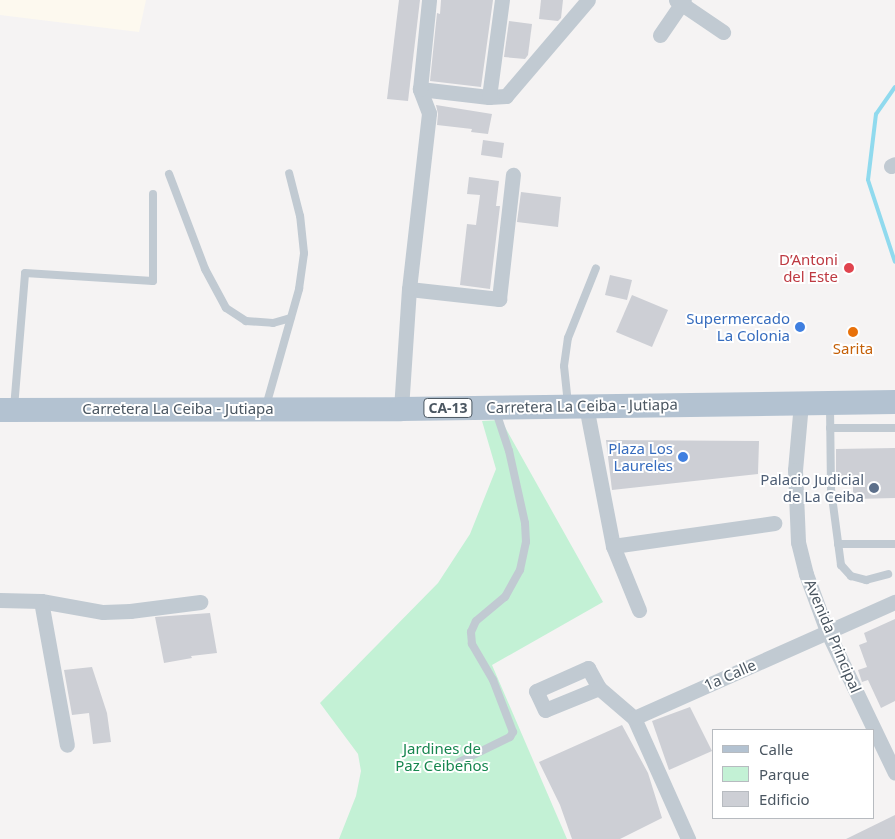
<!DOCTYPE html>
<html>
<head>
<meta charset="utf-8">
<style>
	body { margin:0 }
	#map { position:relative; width:895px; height:839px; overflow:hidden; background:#f5f3f3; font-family:"Noto Sans",sans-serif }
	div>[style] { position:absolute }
	.commercial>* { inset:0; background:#fdf9ef }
	.green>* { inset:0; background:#c3f1d5 }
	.stream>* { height:4px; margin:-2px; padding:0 2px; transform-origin:2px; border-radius:2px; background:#90daee }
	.building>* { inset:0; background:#cdcfd5 }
	.lane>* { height:8px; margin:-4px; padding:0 4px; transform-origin:4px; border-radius:4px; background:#c1cad2 }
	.street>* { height:15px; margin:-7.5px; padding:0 7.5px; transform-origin:7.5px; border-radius:7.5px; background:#c1cad2 }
	.primary>* { height:24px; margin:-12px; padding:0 12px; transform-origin:12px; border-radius:12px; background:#b3c2d1 }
	.dots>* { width:14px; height:14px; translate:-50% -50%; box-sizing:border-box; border:2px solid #fff; border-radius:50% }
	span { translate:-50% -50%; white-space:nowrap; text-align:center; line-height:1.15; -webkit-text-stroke:4px #fff; paint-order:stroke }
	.shield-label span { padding:1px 4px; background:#fff; border:1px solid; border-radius:4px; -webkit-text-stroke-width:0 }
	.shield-label { font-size:14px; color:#4a5661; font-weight:700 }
	.health-label { font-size:15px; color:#be3a42 }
	.right { translate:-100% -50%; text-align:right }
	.shop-label { font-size:15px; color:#366cbe }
	.food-label { font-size:15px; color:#c56008 }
	.street-label { font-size:15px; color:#4a5661 }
	.service-label { font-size:15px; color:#4e5e75 }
	.park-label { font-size:15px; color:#17864f }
	.legend { position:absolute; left:712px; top:729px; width:162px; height:90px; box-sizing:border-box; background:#fff; border:1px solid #b7bbc0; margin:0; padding:6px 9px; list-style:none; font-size:15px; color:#4a5661 }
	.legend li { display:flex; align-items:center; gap:10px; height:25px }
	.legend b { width:25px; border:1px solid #b7bbc0 }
</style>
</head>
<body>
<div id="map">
	<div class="commercial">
		<div style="clip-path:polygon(0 0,146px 0,139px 32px,0 15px)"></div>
	</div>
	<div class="green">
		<div style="clip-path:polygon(501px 420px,603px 602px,492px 665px,567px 839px,339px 839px,356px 796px,361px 771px,358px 754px,320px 703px,438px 583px,470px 534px,496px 469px,482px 421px)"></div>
	</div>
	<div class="stream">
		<div style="left:895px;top:87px;width:33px;rotate:125deg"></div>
		<div style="left:876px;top:114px;width:66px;rotate:96.9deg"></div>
		<div style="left:868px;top:180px;width:86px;rotate:71.8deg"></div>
	</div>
	<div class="building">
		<div style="clip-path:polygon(399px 0,420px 0,408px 101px,387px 99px)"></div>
		<div style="clip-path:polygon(441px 0,493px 0,481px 87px,430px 81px,437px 13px,440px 14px)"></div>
		<div style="clip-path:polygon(541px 0,563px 0,561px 18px,558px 21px,539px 19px)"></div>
		<div style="clip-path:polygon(509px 21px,532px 24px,528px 55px,525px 59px,504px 57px)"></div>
		<div style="clip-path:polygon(436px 105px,492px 114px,488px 134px,471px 132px,472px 129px,437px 125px,438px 114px)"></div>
		<div style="clip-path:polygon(483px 140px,504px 143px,502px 158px,481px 155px)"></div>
		<div style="clip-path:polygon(469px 177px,499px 181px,496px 206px,500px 206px,490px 289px,460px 285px,467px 224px,476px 225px,480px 195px,467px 194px)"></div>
		<div style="clip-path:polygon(521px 192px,561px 197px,558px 227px,517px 222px)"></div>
		<div style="clip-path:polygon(610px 275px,632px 280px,627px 300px,605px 295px)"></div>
		<div style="clip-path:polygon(632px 295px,668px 310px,652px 347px,616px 332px)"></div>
		<div style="clip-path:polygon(606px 440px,759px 441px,758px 474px,612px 490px)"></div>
		<div style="clip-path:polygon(895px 448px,895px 498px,853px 499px,853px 477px,836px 477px,836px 449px)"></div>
		<div style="clip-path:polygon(210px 613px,217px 653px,191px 656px,192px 658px,164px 663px,155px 617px)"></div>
		<div style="clip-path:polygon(895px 619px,895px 701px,881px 708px,868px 680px,862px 682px,858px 670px,867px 667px,859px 645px,867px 642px,864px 633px)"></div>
		<div style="clip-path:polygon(92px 667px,107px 713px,111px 742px,93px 744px,89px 713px,72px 715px,64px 670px)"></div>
		<div style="clip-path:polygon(690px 707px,712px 751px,669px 770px,652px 721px)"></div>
		<div style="clip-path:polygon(622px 725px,648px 773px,662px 818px,620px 839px,572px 839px,560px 805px,539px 762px)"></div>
		<div style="clip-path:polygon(895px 815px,895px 839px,846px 839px)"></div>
	</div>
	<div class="lane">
		<div style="left:169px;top:174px;width:102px;rotate:69.2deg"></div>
		<div style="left:205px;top:269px;width:44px;rotate:61.7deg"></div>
		<div style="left:226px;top:308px;width:24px;rotate:33deg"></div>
		<div style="left:246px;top:321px;width:27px;rotate:4deg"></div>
		<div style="left:273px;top:323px;width:18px;rotate:-16deg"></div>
		<div style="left:568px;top:404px;width:38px;rotate:-96deg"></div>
		<div style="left:564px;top:366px;width:28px;rotate:-82deg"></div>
		<div style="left:568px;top:338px;width:75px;rotate:-68.2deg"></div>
		<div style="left:266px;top:406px;width:122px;rotate:-74.2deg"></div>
		<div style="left:299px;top:289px;width:36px;rotate:-82deg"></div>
		<div style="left:304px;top:253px;width:37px;rotate:-96deg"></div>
		<div style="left:300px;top:216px;width:44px;rotate:-104.3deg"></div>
		<div style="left:830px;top:407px;width:82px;rotate:89.3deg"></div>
		<div style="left:831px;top:489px;width:77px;rotate:82.5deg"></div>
		<div style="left:841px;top:565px;width:15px;rotate:48deg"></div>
		<div style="left:851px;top:576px;width:16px;rotate:15deg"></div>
		<div style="left:866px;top:580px;width:23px;rotate:-15deg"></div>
		<div style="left:14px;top:408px;width:135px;rotate:-85.3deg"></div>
		<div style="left:25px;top:273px;width:128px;rotate:3.6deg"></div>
		<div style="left:153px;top:281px;width:87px;rotate:-90deg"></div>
		<div style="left:830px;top:428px;width:65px"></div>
		<div style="left:838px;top:544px;width:57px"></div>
		<div style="left:459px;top:762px;width:57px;rotate:-26.1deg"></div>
		<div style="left:510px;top:737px;width:6px;rotate:-59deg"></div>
		<div style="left:513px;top:732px;width:56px;rotate:-111deg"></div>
		<div style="left:493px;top:680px;width:42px;rotate:-120.3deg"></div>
		<div style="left:472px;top:644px;width:12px;rotate:-95deg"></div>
		<div style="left:471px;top:632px;width:12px;rotate:-66deg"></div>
		<div style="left:476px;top:621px;width:38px;rotate:-40deg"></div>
		<div style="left:505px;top:597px;width:31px;rotate:-61deg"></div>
		<div style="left:520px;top:570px;width:29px;rotate:-78deg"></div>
		<div style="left:526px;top:542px;width:19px;rotate:-93deg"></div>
		<div style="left:525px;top:523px;width:74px;rotate:-102.5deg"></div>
		<div style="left:509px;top:451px;width:41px;rotate:-108.4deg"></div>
	</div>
	<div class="street">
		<div style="left:676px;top:0;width:57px;rotate:34.2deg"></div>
		<div style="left:660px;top:35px;width:42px;rotate:-55.6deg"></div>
		<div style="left:420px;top:89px;width:69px;rotate:6.6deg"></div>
		<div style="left:489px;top:97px;width:17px;rotate:-3deg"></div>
		<div style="left:506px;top:96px;width:126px;rotate:-49.5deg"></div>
		<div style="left:489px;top:97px;width:98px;rotate:-82.4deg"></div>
		<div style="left:891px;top:166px;width:4px;rotate:-27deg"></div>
		<div style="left:409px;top:289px;width:91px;rotate:6.3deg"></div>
		<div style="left:499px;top:299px;width:125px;rotate:-83.6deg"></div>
		<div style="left:801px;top:403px;width:67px;rotate:95.1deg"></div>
		<div style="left:795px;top:470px;width:72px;rotate:87.6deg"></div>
		<div style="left:798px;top:542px;width:33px;rotate:76deg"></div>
		<div style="left:806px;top:574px;width:61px;rotate:69.8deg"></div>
		<div style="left:827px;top:631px;width:157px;rotate:64.4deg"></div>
		<div style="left:586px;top:406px;width:143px;rotate:79.1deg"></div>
		<div style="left:401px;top:409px;width:120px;rotate:-86.2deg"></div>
		<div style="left:409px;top:289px;width:177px;rotate:-83.5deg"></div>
		<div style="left:429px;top:113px;width:26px;rotate:-111deg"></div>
		<div style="left:420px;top:89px;width:89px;rotate:-84.2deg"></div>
		<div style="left:0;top:600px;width:41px;rotate:1.4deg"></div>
		<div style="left:41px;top:601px;width:63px;rotate:10.1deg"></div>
		<div style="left:103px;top:612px;width:27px;rotate:-2deg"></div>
		<div style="left:130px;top:611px;width:71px;rotate:-7.3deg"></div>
		<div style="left:41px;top:601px;width:146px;rotate:79.8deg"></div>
		<div style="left:639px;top:610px;width:69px;rotate:-112.1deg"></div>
		<div style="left:613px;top:546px;width:163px;rotate:-8.1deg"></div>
		<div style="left:599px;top:688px;width:58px;rotate:157.8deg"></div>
		<div style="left:545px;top:710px;width:21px;rotate:-115deg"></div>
		<div style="left:536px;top:691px;width:57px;rotate:-23.9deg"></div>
		<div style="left:588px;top:668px;width:23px;rotate:61deg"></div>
		<div style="left:599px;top:688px;width:46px;rotate:40.6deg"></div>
		<div style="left:634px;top:718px;width:133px;rotate:65.9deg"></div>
		<div style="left:634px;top:718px;width:286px;rotate:-24deg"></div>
	</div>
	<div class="primary">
		<div style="left:0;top:410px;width:401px;rotate:-0.1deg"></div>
		<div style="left:401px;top:409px;width:494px;rotate:-0.8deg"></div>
	</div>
	<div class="dots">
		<div style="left:849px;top:268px;background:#e0444e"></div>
		<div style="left:800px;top:327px;background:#3f7fe0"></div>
		<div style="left:853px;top:332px;background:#e8710a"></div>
		<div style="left:683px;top:457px;background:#3f7fe0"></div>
		<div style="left:874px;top:488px;background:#5c6f8a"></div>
	</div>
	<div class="shield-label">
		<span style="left:448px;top:408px">CA-13</span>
	</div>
	<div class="health-label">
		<span class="right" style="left:838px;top:268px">D’Antoni<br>del Este</span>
	</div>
	<div class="shop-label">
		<span class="right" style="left:790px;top:327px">Supermercado<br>La Colonia</span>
		<span class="right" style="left:673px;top:457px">Plaza Los<br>Laureles</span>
	</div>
	<div class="food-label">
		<span style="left:853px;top:349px">Sarita</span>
	</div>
	<div class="street-label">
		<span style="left:582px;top:406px;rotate:-1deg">Carretera La Ceiba - Jutiapa</span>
		<span style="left:178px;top:409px">Carretera La Ceiba - Jutiapa</span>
		<span style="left:833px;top:636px;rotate:67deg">Avenida Principal</span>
		<span style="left:730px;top:675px;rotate:-24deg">1a Calle</span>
	</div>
	<div class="service-label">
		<span class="right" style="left:864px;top:488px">Palacio Judicial<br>de La Ceiba</span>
	</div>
	<div class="park-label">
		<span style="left:442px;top:757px">Jardines de<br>Paz Ceibeños</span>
	</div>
	<ul class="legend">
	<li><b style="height:6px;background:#b3c2d1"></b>Calle</li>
	<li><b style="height:14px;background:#c3f1d5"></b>Parque</li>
	<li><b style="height:14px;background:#cdcfd5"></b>Edificio</li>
	</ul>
</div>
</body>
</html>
